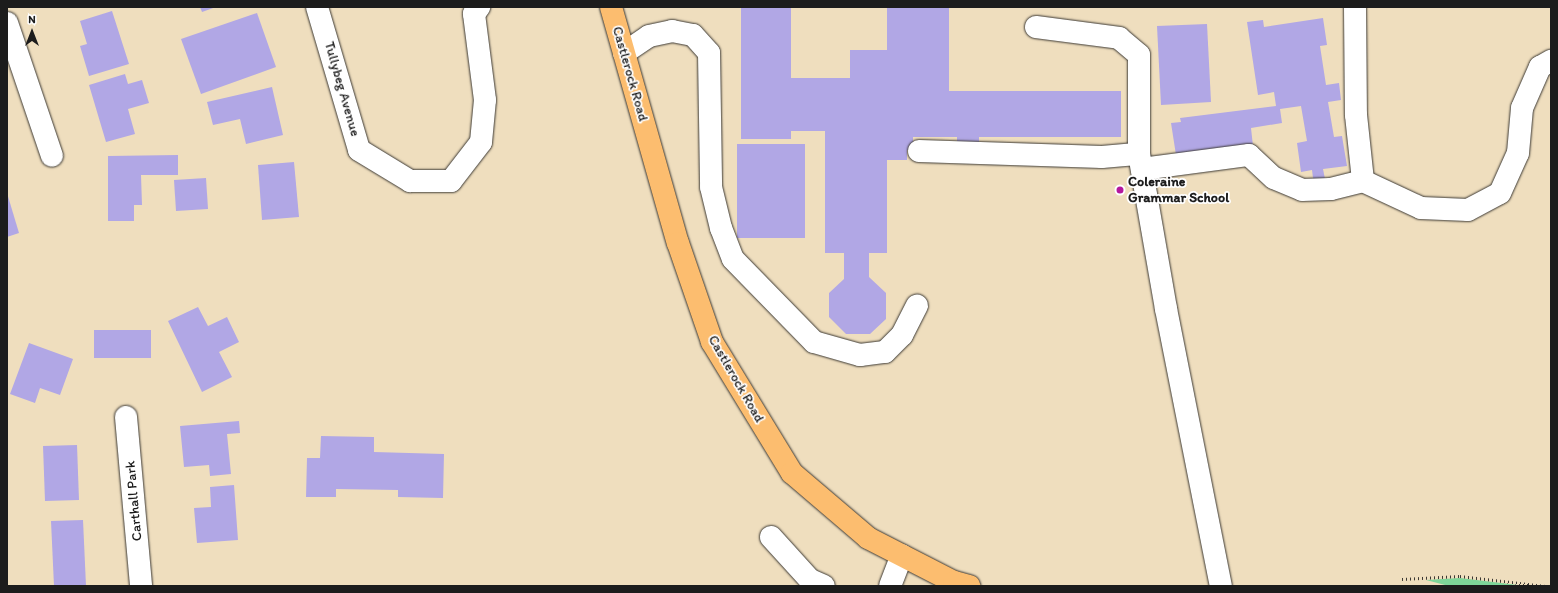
<!DOCTYPE html>
<html>
<head>
<meta charset="utf-8">
<style>
	body { margin:0 }
	#map { position:relative; width:1558px; height:593px; overflow:hidden; background:#efdebe; font-family:Itim,sans-serif }
	div>[style] { position:absolute }
	.green>* { inset:0; background:#7ed599 }
	.building>* { inset:0; background:#b1a7e5 }
	.path>* { height:2.5px; margin-top:-1.25px; transform-origin:0; background:repeating-linear-gradient(90deg,#3c3934 0 1px,transparent 0 4px) }
	.roads { filter:drop-shadow(0 0 1px #3c3934) drop-shadow(0 0 1px #3c3934) }
	.minor>* { height:22px; margin:-11px; padding:0 11px; transform-origin:11px; border-radius:11px; background:#fff }
	.major>* { height:22px; margin:-11px; padding:0 11px; transform-origin:11px; border-radius:11px; background:#fcbd6f }
	.dots>* { width:11px; height:11px; translate:-50% -50%; box-sizing:border-box; border:2px solid #fff; border-radius:50% }
	span { translate:-50% -50%; white-space:nowrap; text-align:center; line-height:1.15; -webkit-text-stroke:3.5px #fff; paint-order:stroke }
	.street-label { font-size:14px; color:#1c1c1c }
	.poi-label { font-size:14px; color:#1c1c1c; font-weight:700 }
	.left { translate:0 -50%; text-align:left }
	.frame { position:absolute; inset:0; border:8px solid #1c1c1c; pointer-events:none }
	.north { position:absolute; left:12px; top:12px; width:40px; height:40px; -webkit-text-stroke:3px #fff; paint-order:stroke; rotate:0deg; font-size:11px; font-weight:700; line-height:16px; text-align:center; color:#1c1c1c }
	.north::after { content:''; display:block; margin:auto; width:14px; height:18px; background:#1c1c1c; clip-path:polygon(50% 0,100% 100%,50% 72%,0 100%) }
</style>
</head>
<body>
<div id="map">
	<div class="green">
		<div style="clip-path:polygon(1460px 578px,1527px 586px,1449px 586px,1426px 580px)"></div>
	</div>
	<div class="building">
		<div style="clip-path:polygon(200px 7px,216px 7px,202px 12px)"></div>
		<div style="clip-path:polygon(741px 7px,791px 7px,791px 78px,850px 78px,850px 50px,887px 50px,887px 7px,949px 7px,949px 91px,1121px 91px,1121px 137px,979px 137px,979px 146px,957px 146px,957px 137px,913px 137px,913px 150px,907px 150px,907px 160px,887px 160px,887px 253px,869px 253px,869px 277px,886px 293px,886px 319px,870px 334px,846px 334px,829px 317px,829px 293px,844px 279px,844px 253px,825px 253px,825px 131px,791px 131px,791px 139px,741px 139px)"></div>
		<div style="clip-path:polygon(112px 11px,129px 64px,89px 76px,80px 46px,87px 44px,80px 21px)"></div>
		<div style="clip-path:polygon(257px 13px,276px 67px,201px 94px,181px 39px)"></div>
		<div style="clip-path:polygon(1323px 18px,1327px 45px,1320px 46px,1326px 85px,1339px 83px,1341px 100px,1328px 102px,1334px 137px,1342px 136px,1347px 166px,1323px 169px,1326px 184px,1314px 186px,1312px 170px,1301px 172px,1297px 143px,1307px 141px,1301px 106px,1280px 109px,1282px 123px,1251px 128px,1253px 146px,1176px 155px,1171px 123px,1181px 122px,1180px 118px,1276px 106px,1274px 92px,1258px 95px,1247px 22px,1263px 20px,1264px 27px)"></div>
		<div style="clip-path:polygon(1207px 24px,1211px 102px,1161px 105px,1157px 26px)"></div>
		<div style="clip-path:polygon(125px 74px,128px 84px,142px 80px,149px 103px,128px 109px,135px 134px,106px 142px,89px 85px)"></div>
		<div style="clip-path:polygon(272px 87px,283px 135px,246px 144px,240px 119px,213px 125px,207px 102px)"></div>
		<div style="clip-path:polygon(737px 144px,805px 144px,805px 238px,737px 238px)"></div>
		<div style="clip-path:polygon(178px 155px,178px 175px,141px 175px,142px 205px,134px 205px,134px 221px,108px 221px,108px 156px)"></div>
		<div style="clip-path:polygon(294px 162px,299px 217px,262px 220px,258px 165px)"></div>
		<div style="clip-path:polygon(206px 178px,208px 209px,176px 211px,174px 180px)"></div>
		<div style="clip-path:polygon(7px 193px,19px 233px,7px 237px)"></div>
		<div style="clip-path:polygon(198px 307px,208px 326px,227px 317px,239px 342px,219px 352px,232px 377px,202px 392px,168px 321px)"></div>
		<div style="clip-path:polygon(94px 330px,151px 330px,151px 358px,94px 358px)"></div>
		<div style="clip-path:polygon(29px 343px,73px 359px,60px 395px,40px 388px,35px 403px,10px 394px)"></div>
		<div style="clip-path:polygon(239px 421px,240px 433px,227px 434px,231px 474px,210px 476px,209px 465px,184px 467px,180px 426px)"></div>
		<div style="clip-path:polygon(321px 436px,374px 437px,374px 452px,444px 454px,443px 498px,398px 497px,398px 490px,336px 489px,336px 497px,306px 497px,307px 458px,320px 458px)"></div>
		<div style="clip-path:polygon(77px 445px,79px 500px,45px 501px,43px 446px)"></div>
		<div style="clip-path:polygon(234px 485px,238px 540px,197px 543px,194px 508px,211px 507px,210px 487px)"></div>
		<div style="clip-path:polygon(83px 520px,86px 586px,54px 586px,51px 521px)"></div>
	</div>
	<div class="path">
		<div style="left:1402px;top:579px;width:58px;rotate:-3deg"></div>
		<div style="left:1460px;top:576px;width:86px;rotate:6.7deg"></div>
	</div>
	<div class="roads">
		<div class="minor">
			<div style="left:317px;top:7px;width:149px;rotate:73.6deg"></div>
			<div style="left:359px;top:150px;width:60px;rotate:31.3deg"></div>
			<div style="left:410px;top:181px;width:41px"></div>
			<div style="left:451px;top:181px;width:49px;rotate:-52.4deg"></div>
			<div style="left:481px;top:142px;width:42px;rotate:-84.6deg"></div>
			<div style="left:485px;top:100px;width:87px;rotate:-97.3deg"></div>
			<div style="left:474px;top:14px;width:9px;rotate:-54deg"></div>
			<div style="left:1355px;top:7px;width:108px;rotate:89.5deg"></div>
			<div style="left:1356px;top:115px;width:66px;rotate:83.9deg"></div>
			<div style="left:7px;top:23px;width:140px;rotate:71.3deg"></div>
			<div style="left:1036px;top:27px;width:84px;rotate:7.5deg"></div>
			<div style="left:1119px;top:38px;width:26px;rotate:40deg"></div>
			<div style="left:1139px;top:55px;width:99px;rotate:90deg"></div>
			<div style="left:1139px;top:154px;width:157px;rotate:80.1deg"></div>
			<div style="left:1166px;top:309px;width:282px;rotate:78.8deg"></div>
			<div style="left:624px;top:53px;width:30px;rotate:-34deg"></div>
			<div style="left:649px;top:36px;width:24px;rotate:-12deg"></div>
			<div style="left:672px;top:31px;width:21px;rotate:11deg"></div>
			<div style="left:693px;top:35px;width:24px;rotate:48deg"></div>
			<div style="left:709px;top:53px;width:134px;rotate:89.1deg"></div>
			<div style="left:711px;top:187px;width:42px;rotate:76.3deg"></div>
			<div style="left:721px;top:228px;width:33px;rotate:69deg"></div>
			<div style="left:733px;top:259px;width:116px;rotate:45.7deg"></div>
			<div style="left:814px;top:342px;width:48px;rotate:15.8deg"></div>
			<div style="left:860px;top:355px;width:25px;rotate:-7deg"></div>
			<div style="left:885px;top:352px;width:24px;rotate:-45deg"></div>
			<div style="left:902px;top:335px;width:33px;rotate:-63deg"></div>
			<div style="left:919px;top:151px;width:183px;rotate:1.9deg"></div>
			<div style="left:1102px;top:157px;width:37px;rotate:-5deg"></div>
			<div style="left:1142px;top:169px;width:108px;rotate:-7.5deg"></div>
			<div style="left:1249px;top:155px;width:34px;rotate:43deg"></div>
			<div style="left:1274px;top:178px;width:30px;rotate:23deg"></div>
			<div style="left:1302px;top:190px;width:29px;rotate:-2deg"></div>
			<div style="left:1331px;top:189px;width:33px;rotate:-14deg"></div>
			<div style="left:1363px;top:181px;width:64px;rotate:25deg"></div>
			<div style="left:1421px;top:208px;width:47px;rotate:2.4deg"></div>
			<div style="left:1468px;top:210px;width:36px;rotate:-28deg"></div>
			<div style="left:1500px;top:193px;width:44px;rotate:-65.8deg"></div>
			<div style="left:1518px;top:153px;width:45px;rotate:-84.9deg"></div>
			<div style="left:1522px;top:108px;width:45px;rotate:-66.3deg"></div>
			<div style="left:1540px;top:67px;width:13px;rotate:-29deg"></div>
			<div style="left:126px;top:417px;width:170px;rotate:84.9deg"></div>
			<div style="left:771px;top:537px;width:58px;rotate:47.8deg"></div>
			<div style="left:810px;top:580px;width:15px;rotate:23deg"></div>
			<div style="left:890px;top:586px;width:33px;rotate:-69deg"></div>
		</div>
		<div class="major">
			<div style="left:611px;top:7px;width:245px;rotate:74.2deg"></div>
			<div style="left:678px;top:243px;width:105px;rotate:71deg"></div>
			<div style="left:712px;top:342px;width:153px;rotate:58.6deg"></div>
			<div style="left:792px;top:473px;width:100px;rotate:40.5deg"></div>
			<div style="left:868px;top:538px;width:97px;rotate:27.1deg"></div>
			<div style="left:954px;top:582px;width:16px;rotate:15deg"></div>
		</div>
	</div>
	<div class="dots">
		<div style="left:1120px;top:190px;background:#b5179e"></div>
	</div>
	<div class="street-label">
		<span style="left:630px;top:74px;rotate:74deg">Castlerock Road</span>
		<span style="left:342px;top:89px;rotate:74deg">Tullybeg Avenue</span>
		<span style="left:736px;top:379px;rotate:60deg">Castlerock Road</span>
		<span style="left:134px;top:501px;rotate:-95deg">Carthall Park</span>
	</div>
	<div class="poi-label">
		<span class="left" style="left:1128px;top:190px">Coleraine<br>Grammar School</span>
	</div>
	<div class="frame"></div>
	<div class="north">N</div>
</div>
</body>
</html>
